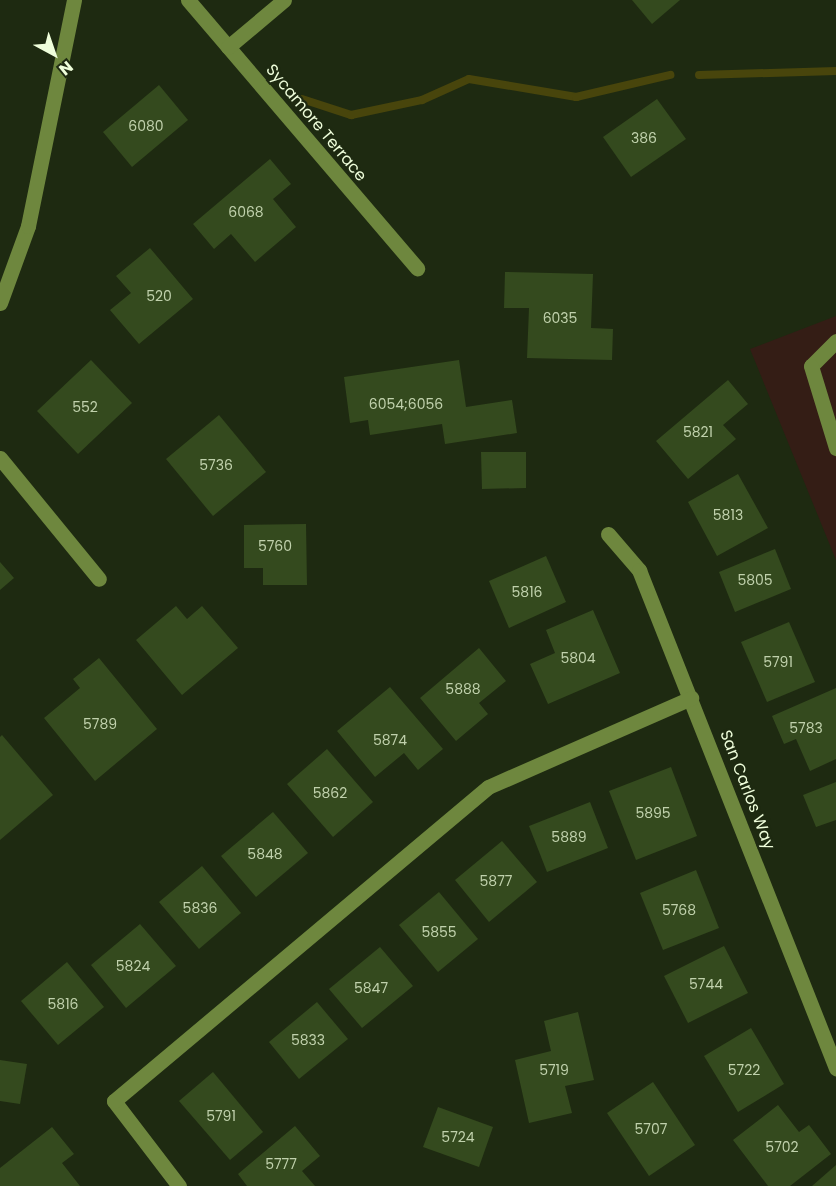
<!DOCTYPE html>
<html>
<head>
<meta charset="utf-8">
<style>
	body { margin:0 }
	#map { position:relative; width:836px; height:1186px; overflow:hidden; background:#1e2a11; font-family:Poppins,sans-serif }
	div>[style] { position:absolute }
	.green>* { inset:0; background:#341d15 }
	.stream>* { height:8px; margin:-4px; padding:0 4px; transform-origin:4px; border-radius:4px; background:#48450c }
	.building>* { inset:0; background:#344a1e }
	.minor>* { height:15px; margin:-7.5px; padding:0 7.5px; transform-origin:7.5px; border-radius:7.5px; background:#6e873e }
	span { translate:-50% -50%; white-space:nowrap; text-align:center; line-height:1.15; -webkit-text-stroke:4.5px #1e2a11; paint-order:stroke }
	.number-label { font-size:14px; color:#c0d1ac }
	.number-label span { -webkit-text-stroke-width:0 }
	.street-label { font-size:16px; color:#effedb }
	.north { position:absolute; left:24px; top:24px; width:60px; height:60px; -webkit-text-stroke:4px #1e2a11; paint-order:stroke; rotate:140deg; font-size:16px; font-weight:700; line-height:24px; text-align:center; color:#effedb }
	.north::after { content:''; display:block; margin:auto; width:21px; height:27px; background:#effedb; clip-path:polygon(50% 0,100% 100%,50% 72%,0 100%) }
</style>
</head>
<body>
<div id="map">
	<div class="green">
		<div style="clip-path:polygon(836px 316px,836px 560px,750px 349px)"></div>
	</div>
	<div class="stream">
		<div style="left:699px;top:75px;width:137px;rotate:-1.7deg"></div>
		<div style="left:302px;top:99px;width:52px;rotate:18.1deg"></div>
		<div style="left:351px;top:115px;width:73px;rotate:-11.9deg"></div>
		<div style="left:422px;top:100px;width:51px;rotate:-24.1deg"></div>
		<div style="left:469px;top:79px;width:109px;rotate:9.5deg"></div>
		<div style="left:576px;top:97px;width:97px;rotate:-13.2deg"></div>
	</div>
	<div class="building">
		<div style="clip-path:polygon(632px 0,680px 0,652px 24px)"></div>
		<div style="clip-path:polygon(159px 85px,188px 120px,132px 167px,103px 132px)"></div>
		<div style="clip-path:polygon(657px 99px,686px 139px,631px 177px,603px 137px)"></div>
		<div style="clip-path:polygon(270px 159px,291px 184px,273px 199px,296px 227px,255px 262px,231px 234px,214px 249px,193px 224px)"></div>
		<div style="clip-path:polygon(150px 248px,193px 299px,139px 344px,110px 310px,131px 293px,116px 276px)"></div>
		<div style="clip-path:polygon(505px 272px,593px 274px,591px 328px,613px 329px,612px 360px,527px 358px,529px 308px,504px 308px)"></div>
		<div style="clip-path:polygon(91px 360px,132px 403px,78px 454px,37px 411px)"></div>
		<div style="clip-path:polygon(459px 360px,466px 407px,512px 400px,517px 433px,445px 444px,442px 424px,370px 435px,368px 420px,350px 423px,344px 377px)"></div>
		<div style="clip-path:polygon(728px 380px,748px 404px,723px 425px,736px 439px,688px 479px,656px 441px)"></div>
		<div style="clip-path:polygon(219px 415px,266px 472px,213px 516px,166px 459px)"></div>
		<div style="clip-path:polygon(481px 452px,526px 452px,526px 488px,482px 489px)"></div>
		<div style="clip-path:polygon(738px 474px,768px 528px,717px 556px,688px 502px)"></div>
		<div style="clip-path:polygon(306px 524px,307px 585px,263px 585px,263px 568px,244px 568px,244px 525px)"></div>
		<div style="clip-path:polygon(775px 549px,791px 589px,735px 612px,719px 572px)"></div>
		<div style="clip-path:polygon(546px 556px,566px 602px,509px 628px,489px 581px)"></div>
		<div style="clip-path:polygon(0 562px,14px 578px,0 590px)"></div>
		<div style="clip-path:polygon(176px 606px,187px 619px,202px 606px,238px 648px,182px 695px,136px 640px)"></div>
		<div style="clip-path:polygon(593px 610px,620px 673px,548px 704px,530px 664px,555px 653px,546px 630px)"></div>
		<div style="clip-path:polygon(789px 622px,815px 682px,767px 702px,741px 642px)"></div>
		<div style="clip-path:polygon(479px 648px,506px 681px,479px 703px,488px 714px,456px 741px,420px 698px)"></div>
		<div style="clip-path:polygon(99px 658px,157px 729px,95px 781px,44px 718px,80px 688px,73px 679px)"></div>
		<div style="clip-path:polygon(390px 687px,443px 749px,418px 770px,404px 753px,375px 777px,337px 731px)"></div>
		<div style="clip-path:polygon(836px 688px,836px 759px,810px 771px,796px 739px,784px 744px,772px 716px)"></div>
		<div style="clip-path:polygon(2px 735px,53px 795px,0 840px,0 737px)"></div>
		<div style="clip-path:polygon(327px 749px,373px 802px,333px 837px,287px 784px)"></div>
		<div style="clip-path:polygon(671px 767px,697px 836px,636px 860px,609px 791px)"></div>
		<div style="clip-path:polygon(836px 782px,836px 820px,816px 827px,803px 795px)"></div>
		<div style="clip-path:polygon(590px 802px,608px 848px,547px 872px,529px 826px)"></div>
		<div style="clip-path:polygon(273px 812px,308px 853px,256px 897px,221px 856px)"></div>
		<div style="clip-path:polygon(502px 841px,537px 882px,489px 922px,455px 880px)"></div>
		<div style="clip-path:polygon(202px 866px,241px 913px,199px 949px,159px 902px)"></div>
		<div style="clip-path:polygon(696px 870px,719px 928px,663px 950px,640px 893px)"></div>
		<div style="clip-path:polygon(439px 892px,478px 939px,438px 972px,399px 925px)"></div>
		<div style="clip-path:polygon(140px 924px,176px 966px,126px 1008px,91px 965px)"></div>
		<div style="clip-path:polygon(724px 946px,748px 993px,688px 1023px,664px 976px)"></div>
		<div style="clip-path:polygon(380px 947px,413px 986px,362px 1028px,329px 989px)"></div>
		<div style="clip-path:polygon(67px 962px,104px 1007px,58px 1045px,21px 1001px)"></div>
		<div style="clip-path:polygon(317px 1002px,348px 1039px,299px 1079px,269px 1042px)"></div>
		<div style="clip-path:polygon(578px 1012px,594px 1080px,565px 1086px,572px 1113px,529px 1123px,515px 1060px,551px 1051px,544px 1021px)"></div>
		<div style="clip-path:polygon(751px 1028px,784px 1084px,738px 1112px,704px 1056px)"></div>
		<div style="clip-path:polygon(0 1060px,27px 1064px,20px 1104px,0 1101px)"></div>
		<div style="clip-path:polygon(213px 1072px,263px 1132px,230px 1160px,179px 1101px)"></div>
		<div style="clip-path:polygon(653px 1082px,695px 1145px,649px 1176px,607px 1113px)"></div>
		<div style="clip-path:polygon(778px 1105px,799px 1132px,809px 1125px,831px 1154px,790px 1186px,768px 1186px,733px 1140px)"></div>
		<div style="clip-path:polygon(438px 1107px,493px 1127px,479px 1167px,423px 1147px)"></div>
		<div style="clip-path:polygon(295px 1126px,320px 1156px,302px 1171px,315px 1186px,247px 1186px,238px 1174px)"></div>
		<div style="clip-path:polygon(52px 1127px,74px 1154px,62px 1163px,80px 1186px,0 1186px,0 1168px)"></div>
		<div style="clip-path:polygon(836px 1165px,836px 1186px,812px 1186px)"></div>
	</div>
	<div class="minor">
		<div style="left:188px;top:0;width:353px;rotate:49.5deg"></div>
		<div style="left:228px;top:47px;width:73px;rotate:-40deg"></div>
		<div style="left:0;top:303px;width:82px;rotate:-70deg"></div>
		<div style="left:28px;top:226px;width:231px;rotate:-78.5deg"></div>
		<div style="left:836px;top:341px;width:35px;rotate:135deg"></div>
		<div style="left:811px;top:366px;width:86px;rotate:73deg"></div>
		<div style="left:0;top:458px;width:156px;rotate:50.7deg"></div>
		<div style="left:608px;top:534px;width:48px;rotate:49.3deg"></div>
		<div style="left:639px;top:570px;width:536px;rotate:68.42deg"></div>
		<div style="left:179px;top:1186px;width:107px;rotate:-127.4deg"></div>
		<div style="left:114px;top:1101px;width:488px;rotate:-40deg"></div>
		<div style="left:488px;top:787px;width:222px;rotate:-23.7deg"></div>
	</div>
	<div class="number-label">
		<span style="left:146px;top:126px">6080</span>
		<span style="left:644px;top:138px">386</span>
		<span style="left:246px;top:212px">6068</span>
		<span style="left:159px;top:296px">520</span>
		<span style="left:560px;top:318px">6035</span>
		<span style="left:406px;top:404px">6054;6056</span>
		<span style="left:85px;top:407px">552</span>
		<span style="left:698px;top:432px">5821</span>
		<span style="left:216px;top:465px">5736</span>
		<span style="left:728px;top:515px">5813</span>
		<span style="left:275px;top:546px">5760</span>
		<span style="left:755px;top:580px">5805</span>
		<span style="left:527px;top:592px">5816</span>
		<span style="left:578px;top:658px">5804</span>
		<span style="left:778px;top:662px">5791</span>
		<span style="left:463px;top:689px">5888</span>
		<span style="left:100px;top:724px">5789</span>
		<span style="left:806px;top:728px">5783</span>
		<span style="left:390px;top:740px">5874</span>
		<span style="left:330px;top:793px">5862</span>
		<span style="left:653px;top:813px">5895</span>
		<span style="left:569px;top:837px">5889</span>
		<span style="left:265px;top:854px">5848</span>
		<span style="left:496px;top:881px">5877</span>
		<span style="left:200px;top:908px">5836</span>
		<span style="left:679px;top:910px">5768</span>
		<span style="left:439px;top:932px">5855</span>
		<span style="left:133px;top:966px">5824</span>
		<span style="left:706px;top:984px">5744</span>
		<span style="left:371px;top:988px">5847</span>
		<span style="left:63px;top:1004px">5816</span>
		<span style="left:308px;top:1040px">5833</span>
		<span style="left:554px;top:1070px">5719</span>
		<span style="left:744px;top:1070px">5722</span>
		<span style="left:221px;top:1116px">5791</span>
		<span style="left:651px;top:1129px">5707</span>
		<span style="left:458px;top:1137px">5724</span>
		<span style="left:782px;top:1147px">5702</span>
		<span style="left:281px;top:1164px">5777</span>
	</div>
	<div class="street-label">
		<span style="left:316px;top:123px;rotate:50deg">Sycamore Terrace</span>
		<span style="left:747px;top:790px;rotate:69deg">San Carlos Way</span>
	</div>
	<div class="north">N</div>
</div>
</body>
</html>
